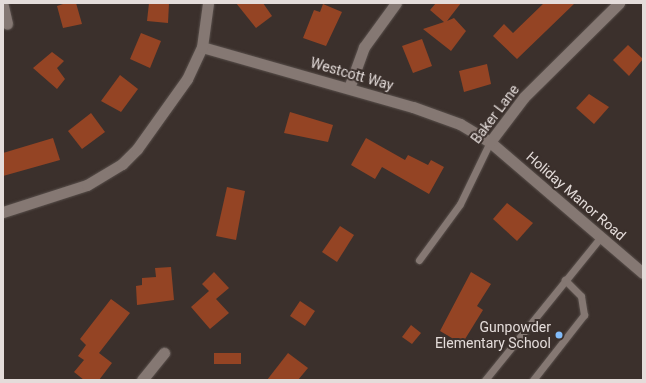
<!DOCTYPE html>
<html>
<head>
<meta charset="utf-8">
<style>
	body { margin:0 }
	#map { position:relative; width:646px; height:383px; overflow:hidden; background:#3b302c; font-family:Roboto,sans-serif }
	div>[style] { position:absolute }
	.building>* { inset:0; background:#944424 }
	.roads { filter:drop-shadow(0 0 1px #584f4b) drop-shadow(0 0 1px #584f4b) }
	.service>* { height:7px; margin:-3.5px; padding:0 3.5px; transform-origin:3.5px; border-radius:3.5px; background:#857873 }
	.minor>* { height:11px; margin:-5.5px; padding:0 5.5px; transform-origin:5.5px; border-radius:5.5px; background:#857873 }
	.dots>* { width:11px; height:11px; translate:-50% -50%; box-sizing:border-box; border:2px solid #3b302c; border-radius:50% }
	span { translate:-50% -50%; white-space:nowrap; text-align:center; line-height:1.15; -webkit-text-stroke:4px #3b302c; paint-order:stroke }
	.street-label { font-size:14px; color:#e4dcda }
	.poi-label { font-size:14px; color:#e4dcda }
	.right { translate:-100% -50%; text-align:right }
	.frame { position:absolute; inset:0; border:4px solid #e4dcda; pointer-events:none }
</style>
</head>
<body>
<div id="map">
	<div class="building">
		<div style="clip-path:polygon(66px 3px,76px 3px,82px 24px,63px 28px,57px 6px)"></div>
		<div style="clip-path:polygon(149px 3px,169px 3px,168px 23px,147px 21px)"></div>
		<div style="clip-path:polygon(236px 3px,263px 3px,272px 16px,256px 28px)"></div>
		<div style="clip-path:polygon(436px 3px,461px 3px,447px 21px,454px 18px,466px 31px,451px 51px,423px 29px,444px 22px,430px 10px)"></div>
		<div style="clip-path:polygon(544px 3px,575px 3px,517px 59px,493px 36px,504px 24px,513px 33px)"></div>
		<div style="clip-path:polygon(323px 4px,342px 12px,326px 46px,303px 38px,314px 10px,320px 12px)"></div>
		<div style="clip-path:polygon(141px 33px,161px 41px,150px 68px,130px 59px)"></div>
		<div style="clip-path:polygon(422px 39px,432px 66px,413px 73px,402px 46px)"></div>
		<div style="clip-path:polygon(628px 45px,643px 59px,629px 76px,613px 60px)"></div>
		<div style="clip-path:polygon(52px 52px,64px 61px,57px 68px,65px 79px,57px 89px,33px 68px)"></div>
		<div style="clip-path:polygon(487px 64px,491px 84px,464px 92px,459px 71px)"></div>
		<div style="clip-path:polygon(120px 75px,138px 89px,121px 112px,101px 101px)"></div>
		<div style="clip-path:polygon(589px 94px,609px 107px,594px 124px,576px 108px)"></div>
		<div style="clip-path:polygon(290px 112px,333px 125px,328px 142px,284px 133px)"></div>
		<div style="clip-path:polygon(91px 113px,105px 132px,82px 149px,68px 131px)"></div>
		<div style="clip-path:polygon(53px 138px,60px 160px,3px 176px,3px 153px)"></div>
		<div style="clip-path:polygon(366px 138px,405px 160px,408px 155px,428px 165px,431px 160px,444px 167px,429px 194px,382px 167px,375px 179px,351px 165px)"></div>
		<div style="clip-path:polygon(227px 187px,245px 191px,236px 240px,216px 236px)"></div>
		<div style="clip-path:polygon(507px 203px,533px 223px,517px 241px,493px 219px)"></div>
		<div style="clip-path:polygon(340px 226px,354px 235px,337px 262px,322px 252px)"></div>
		<div style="clip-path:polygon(171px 267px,174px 300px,137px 305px,136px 286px,142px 285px,142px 278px,156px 277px,155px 268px)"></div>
		<div style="clip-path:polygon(214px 272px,229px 288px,216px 299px,229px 313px,210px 329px,191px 307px,209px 291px,202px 284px)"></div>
		<div style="clip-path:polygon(471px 272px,491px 284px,477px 306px,483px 310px,462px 344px,440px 331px)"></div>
		<div style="clip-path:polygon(111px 299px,130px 313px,99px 353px,112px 363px,99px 380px,84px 380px,74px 372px,84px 360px,78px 356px,86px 345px,80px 339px)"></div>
		<div style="clip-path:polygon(300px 301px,315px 311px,305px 326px,290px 316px)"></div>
		<div style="clip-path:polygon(411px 325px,421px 333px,412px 344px,402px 337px)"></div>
		<div style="clip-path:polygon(214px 353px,241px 353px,241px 364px,214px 364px)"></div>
		<div style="clip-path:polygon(288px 353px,308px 368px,298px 380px,267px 380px)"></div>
	</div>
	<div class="roads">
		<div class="service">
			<div style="left:419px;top:260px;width:69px;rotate:-53.8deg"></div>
			<div style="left:460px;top:204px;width:69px;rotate:-64.2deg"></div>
			<div style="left:485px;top:380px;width:184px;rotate:-51deg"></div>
			<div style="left:533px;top:380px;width:83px;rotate:-51.9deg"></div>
			<div style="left:584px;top:315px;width:19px;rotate:-99deg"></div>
			<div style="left:581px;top:296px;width:23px;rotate:-135deg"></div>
		</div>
		<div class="minor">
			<div style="left:3px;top:6px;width:18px;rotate:77deg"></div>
			<div style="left:202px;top:47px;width:219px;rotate:15.9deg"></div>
			<div style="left:413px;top:107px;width:50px;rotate:19.9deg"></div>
			<div style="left:460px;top:124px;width:35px;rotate:31deg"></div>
			<div style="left:490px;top:142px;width:201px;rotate:40.6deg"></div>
			<div style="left:349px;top:88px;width:44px;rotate:-69.9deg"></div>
			<div style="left:364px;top:47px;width:54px;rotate:-54deg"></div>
			<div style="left:490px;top:142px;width:56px;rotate:-52.9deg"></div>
			<div style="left:524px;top:97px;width:134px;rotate:-44.7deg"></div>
			<div style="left:3px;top:212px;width:88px;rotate:-17.8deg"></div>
			<div style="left:87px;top:185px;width:41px;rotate:-31deg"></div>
			<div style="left:122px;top:164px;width:21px;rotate:-45deg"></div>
			<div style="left:137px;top:149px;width:86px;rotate:-54.5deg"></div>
			<div style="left:187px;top:79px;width:35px;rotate:-65deg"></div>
			<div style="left:202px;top:47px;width:44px;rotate:-82.2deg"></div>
			<div style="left:142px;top:380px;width:35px;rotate:-51deg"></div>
		</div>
	</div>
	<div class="dots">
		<div style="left:559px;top:335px;background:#82bcfa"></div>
	</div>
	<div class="street-label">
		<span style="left:352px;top:74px;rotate:16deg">Westcott Way</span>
		<span style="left:495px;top:114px;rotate:-53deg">Baker Lane</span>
		<span style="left:576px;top:196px;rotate:41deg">Holiday Manor Road</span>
	</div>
	<div class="poi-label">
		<span class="right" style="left:551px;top:335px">Gunpowder<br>Elementary School</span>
	</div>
	<div class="frame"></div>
</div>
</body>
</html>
